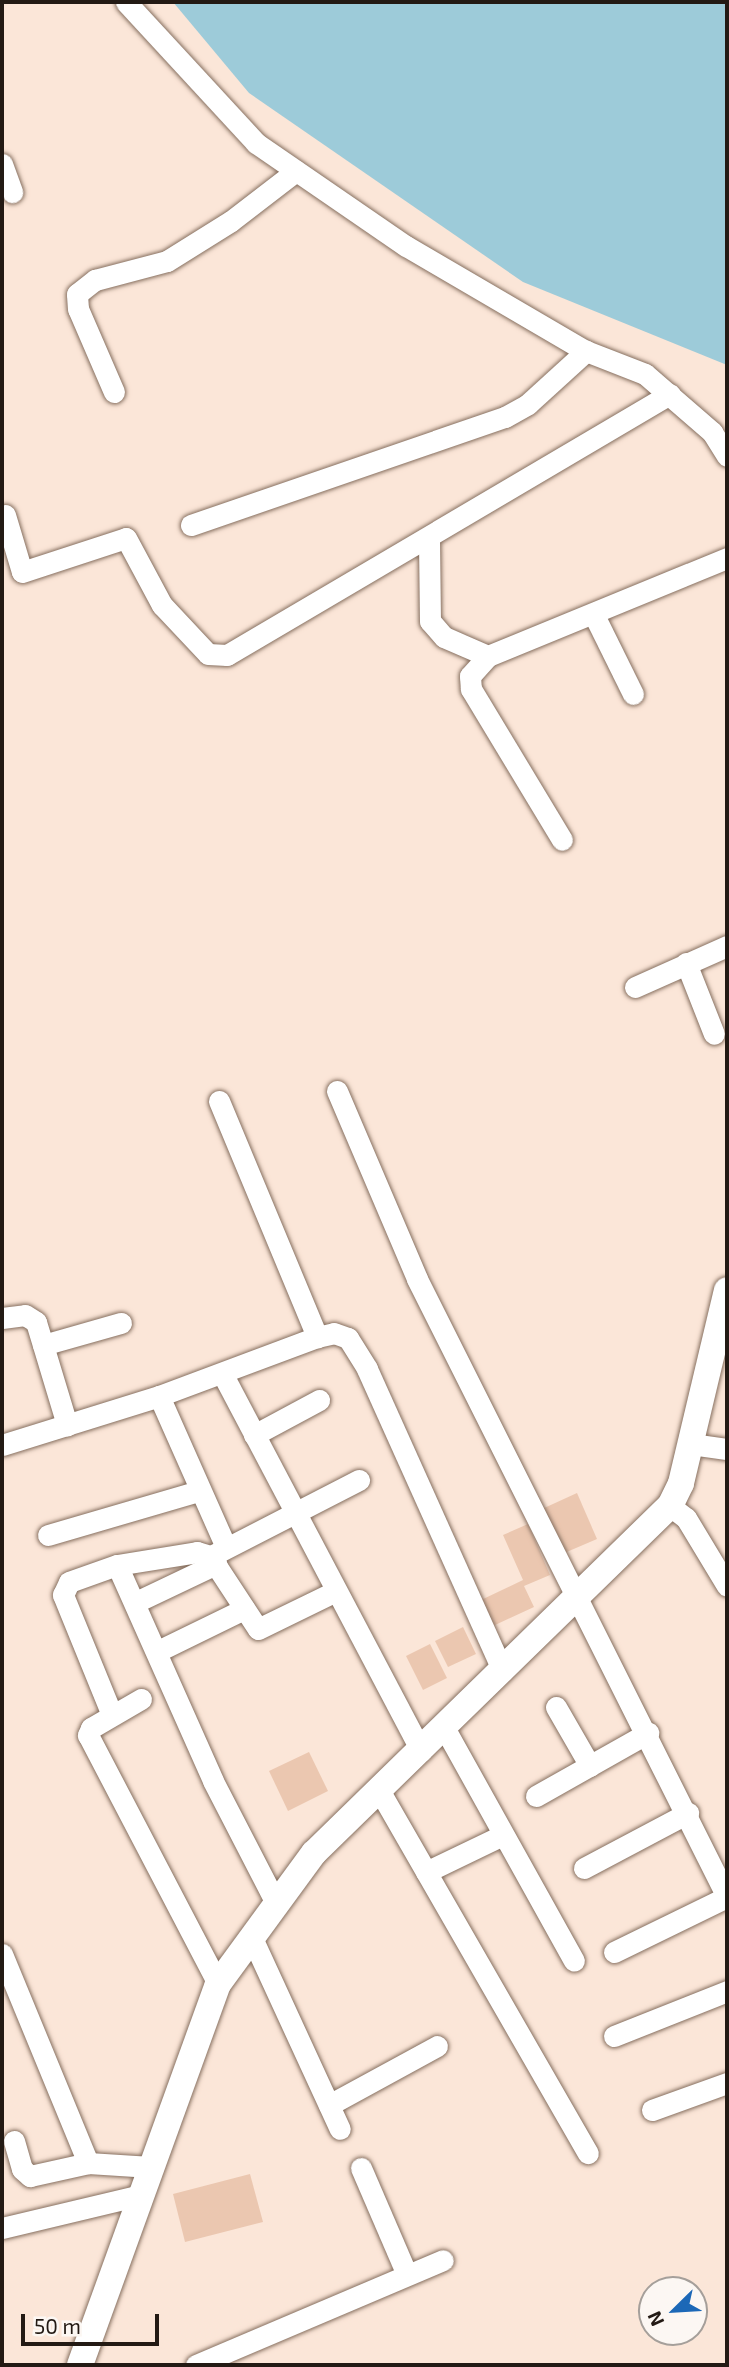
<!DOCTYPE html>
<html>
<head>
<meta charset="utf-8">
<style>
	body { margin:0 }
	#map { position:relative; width:729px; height:2367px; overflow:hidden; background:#fbe6d8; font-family:"Exo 2",sans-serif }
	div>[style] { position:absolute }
	.water>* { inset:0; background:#9dcbd9 }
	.building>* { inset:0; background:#ebc7b0 }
	.roads { filter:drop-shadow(0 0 2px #866f5f) drop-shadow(0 0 2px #866f5f) }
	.minor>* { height:21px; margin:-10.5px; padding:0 10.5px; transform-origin:10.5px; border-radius:10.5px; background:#fff }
	.major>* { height:26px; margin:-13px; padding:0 13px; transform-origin:13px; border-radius:13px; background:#fff }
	span { translate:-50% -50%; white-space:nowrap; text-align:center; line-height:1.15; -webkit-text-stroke:5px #fcf7f3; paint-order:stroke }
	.frame { position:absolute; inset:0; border:4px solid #231a14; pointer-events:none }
	.north { position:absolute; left:638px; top:2276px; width:70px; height:70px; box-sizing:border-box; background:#fcf7f3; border:2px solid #a59f9a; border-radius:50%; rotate:246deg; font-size:19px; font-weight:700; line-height:28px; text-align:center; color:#231a14 }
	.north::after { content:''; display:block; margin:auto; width:24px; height:32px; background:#1c68b7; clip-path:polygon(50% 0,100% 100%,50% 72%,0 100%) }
	.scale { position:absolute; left:21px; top:2314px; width:138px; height:32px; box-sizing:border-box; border:4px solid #231a14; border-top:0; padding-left:9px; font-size:21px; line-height:24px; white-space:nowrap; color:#231a14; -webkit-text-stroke:5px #fcf7f3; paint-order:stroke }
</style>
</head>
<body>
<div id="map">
	<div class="water">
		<div style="clip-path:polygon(173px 2px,727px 2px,727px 365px,523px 282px,249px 93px)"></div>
	</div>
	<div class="building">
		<div style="clip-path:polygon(577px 1493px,597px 1539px,562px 1554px,542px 1509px)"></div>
		<div style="clip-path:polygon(528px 1524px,550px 1575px,524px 1586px,534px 1607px,493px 1626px,481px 1600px,523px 1580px,503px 1535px)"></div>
		<div style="clip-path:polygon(463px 1627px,476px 1654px,448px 1667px,435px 1641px)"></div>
		<div style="clip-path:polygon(430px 1644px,447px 1678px,423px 1690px,406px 1656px)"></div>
		<div style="clip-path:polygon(309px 1752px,328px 1791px,288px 1811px,269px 1771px)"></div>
		<div style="clip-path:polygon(250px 2174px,263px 2222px,185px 2242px,173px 2194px)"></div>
	</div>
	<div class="roads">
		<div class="minor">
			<div style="left:126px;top:2px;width:192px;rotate:47.3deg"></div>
			<div style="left:256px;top:143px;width:182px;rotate:34.5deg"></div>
			<div style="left:406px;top:246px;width:208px;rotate:30.3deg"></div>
			<div style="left:586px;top:351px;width:63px;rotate:21.3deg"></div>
			<div style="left:645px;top:374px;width:89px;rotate:40.9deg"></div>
			<div style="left:712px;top:432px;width:28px;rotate:58deg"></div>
			<div style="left:2px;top:164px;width:30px;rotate:70deg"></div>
			<div style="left:114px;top:392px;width:90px;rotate:-113.4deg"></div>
			<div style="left:78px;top:309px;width:15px;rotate:-94deg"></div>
			<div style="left:77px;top:294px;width:23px;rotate:-38deg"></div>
			<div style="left:95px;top:280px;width:74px;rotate:-14.8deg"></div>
			<div style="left:167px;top:261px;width:75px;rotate:-32deg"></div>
			<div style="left:231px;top:221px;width:82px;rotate:-37.6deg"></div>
			<div style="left:5px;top:515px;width:59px;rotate:73.4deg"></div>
			<div style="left:22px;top:572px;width:109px;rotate:-18.1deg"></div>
			<div style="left:126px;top:538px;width:76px;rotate:61.8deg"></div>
			<div style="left:162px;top:605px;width:67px;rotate:46.8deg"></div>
			<div style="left:208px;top:654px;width:19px;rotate:3deg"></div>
			<div style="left:227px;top:655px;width:514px;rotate:-30.51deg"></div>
			<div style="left:191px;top:525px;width:332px;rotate:-19deg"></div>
			<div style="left:505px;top:417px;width:26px;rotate:-29deg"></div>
			<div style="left:528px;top:404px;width:79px;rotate:-42.4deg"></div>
			<div style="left:429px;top:540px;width:81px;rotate:89.3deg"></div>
			<div style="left:430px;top:621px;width:21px;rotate:49deg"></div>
			<div style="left:444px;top:637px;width:48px;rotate:23.4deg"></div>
			<div style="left:488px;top:656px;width:258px;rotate:-22.3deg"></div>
			<div style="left:594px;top:615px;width:88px;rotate:63.7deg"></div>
			<div style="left:488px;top:656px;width:27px;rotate:132deg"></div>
			<div style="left:470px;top:676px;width:13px;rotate:86deg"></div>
			<div style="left:471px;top:689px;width:176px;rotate:58.9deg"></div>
			<div style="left:686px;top:963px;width:76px;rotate:68.5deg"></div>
			<div style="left:635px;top:987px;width:101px;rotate:-24deg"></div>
			<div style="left:337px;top:1091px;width:204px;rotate:66.9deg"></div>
			<div style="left:417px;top:1279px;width:691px;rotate:63.36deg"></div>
			<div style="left:219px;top:1101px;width:256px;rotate:67.4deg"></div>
			<div style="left:2px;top:1318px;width:23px;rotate:-7deg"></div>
			<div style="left:25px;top:1315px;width:13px;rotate:32deg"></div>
			<div style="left:36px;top:1322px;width:108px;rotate:73.2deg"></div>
			<div style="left:43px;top:1345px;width:81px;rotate:-15.8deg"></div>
			<div style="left:223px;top:1375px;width:425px;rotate:62.2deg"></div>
			<div style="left:159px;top:1396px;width:169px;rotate:-20.5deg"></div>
			<div style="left:317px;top:1337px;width:17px;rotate:-13deg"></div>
			<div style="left:334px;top:1333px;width:15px;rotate:20deg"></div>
			<div style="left:348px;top:1338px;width:36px;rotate:58deg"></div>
			<div style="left:367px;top:1369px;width:331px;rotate:65.8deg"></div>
			<div style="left:254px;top:1435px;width:74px;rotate:-28.3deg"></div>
			<div style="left:691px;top:1444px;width:36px;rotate:8deg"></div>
			<div style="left:2px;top:1445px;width:164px;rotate:-17.3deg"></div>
			<div style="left:159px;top:1396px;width:165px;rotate:66.1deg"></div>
			<div style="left:670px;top:1506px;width:20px;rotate:37deg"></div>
			<div style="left:686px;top:1518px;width:79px;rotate:58.9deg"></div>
			<div style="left:48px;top:1535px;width:156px;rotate:-16.3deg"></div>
			<div style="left:215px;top:1554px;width:162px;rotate:-27.2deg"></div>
			<div style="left:117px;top:1565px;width:236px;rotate:66deg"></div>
			<div style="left:213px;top:1781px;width:140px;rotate:62.7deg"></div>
			<div style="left:136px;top:1602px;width:89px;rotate:-25.4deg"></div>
			<div style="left:158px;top:1651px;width:96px;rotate:-26deg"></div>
			<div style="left:141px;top:1699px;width:58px;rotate:149.9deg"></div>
			<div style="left:91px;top:1728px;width:8px;rotate:113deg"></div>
			<div style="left:88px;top:1735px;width:281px;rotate:62.4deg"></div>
			<div style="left:556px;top:1707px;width:68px;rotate:60deg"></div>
			<div style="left:112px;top:1715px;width:130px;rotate:-112.2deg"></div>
			<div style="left:63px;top:1595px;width:14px;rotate:-65deg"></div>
			<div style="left:69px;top:1582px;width:51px;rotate:-19.5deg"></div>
			<div style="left:117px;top:1565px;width:81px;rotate:-9.2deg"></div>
			<div style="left:197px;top:1552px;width:14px;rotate:17deg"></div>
			<div style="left:210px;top:1556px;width:87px;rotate:56.7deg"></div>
			<div style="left:258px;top:1629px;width:87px;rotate:-26deg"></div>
			<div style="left:445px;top:1729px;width:265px;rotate:60.9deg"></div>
			<div style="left:379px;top:1790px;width:419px;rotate:60.1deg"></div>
			<div style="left:536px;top:1796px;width:129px;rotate:-29.4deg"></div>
			<div style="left:584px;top:1868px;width:118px;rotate:-27.9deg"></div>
			<div style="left:426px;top:1872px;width:85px;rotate:-25.7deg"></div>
			<div style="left:252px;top:1938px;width:210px;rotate:65.3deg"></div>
			<div style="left:614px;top:1952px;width:126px;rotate:-26deg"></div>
			<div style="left:2px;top:1954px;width:226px;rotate:67.6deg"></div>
			<div style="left:88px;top:2163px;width:63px;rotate:3.6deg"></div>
			<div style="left:614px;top:2036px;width:122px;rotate:-21.7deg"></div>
			<div style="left:329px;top:2105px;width:123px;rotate:-28.6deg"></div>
			<div style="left:652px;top:2110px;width:80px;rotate:-19.8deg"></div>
			<div style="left:14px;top:2141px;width:29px;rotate:74deg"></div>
			<div style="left:22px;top:2169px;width:11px;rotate:41deg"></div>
			<div style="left:30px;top:2176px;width:59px;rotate:-12.6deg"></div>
			<div style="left:361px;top:2168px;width:116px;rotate:66.7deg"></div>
			<div style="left:2px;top:2228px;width:143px;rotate:-13.4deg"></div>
			<div style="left:196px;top:2365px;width:268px;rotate:-23deg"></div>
		</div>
		<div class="major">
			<div style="left:80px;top:2365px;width:405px;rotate:-70.1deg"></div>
			<div style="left:218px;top:1984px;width:162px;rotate:-53.8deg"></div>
			<div style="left:314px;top:1853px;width:497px;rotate:-44.3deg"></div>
			<div style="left:670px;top:1506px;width:25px;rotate:-64deg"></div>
			<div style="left:681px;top:1483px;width:198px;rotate:-76.6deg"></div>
		</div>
	</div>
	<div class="frame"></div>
	<div class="north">N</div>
	<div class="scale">50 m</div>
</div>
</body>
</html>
